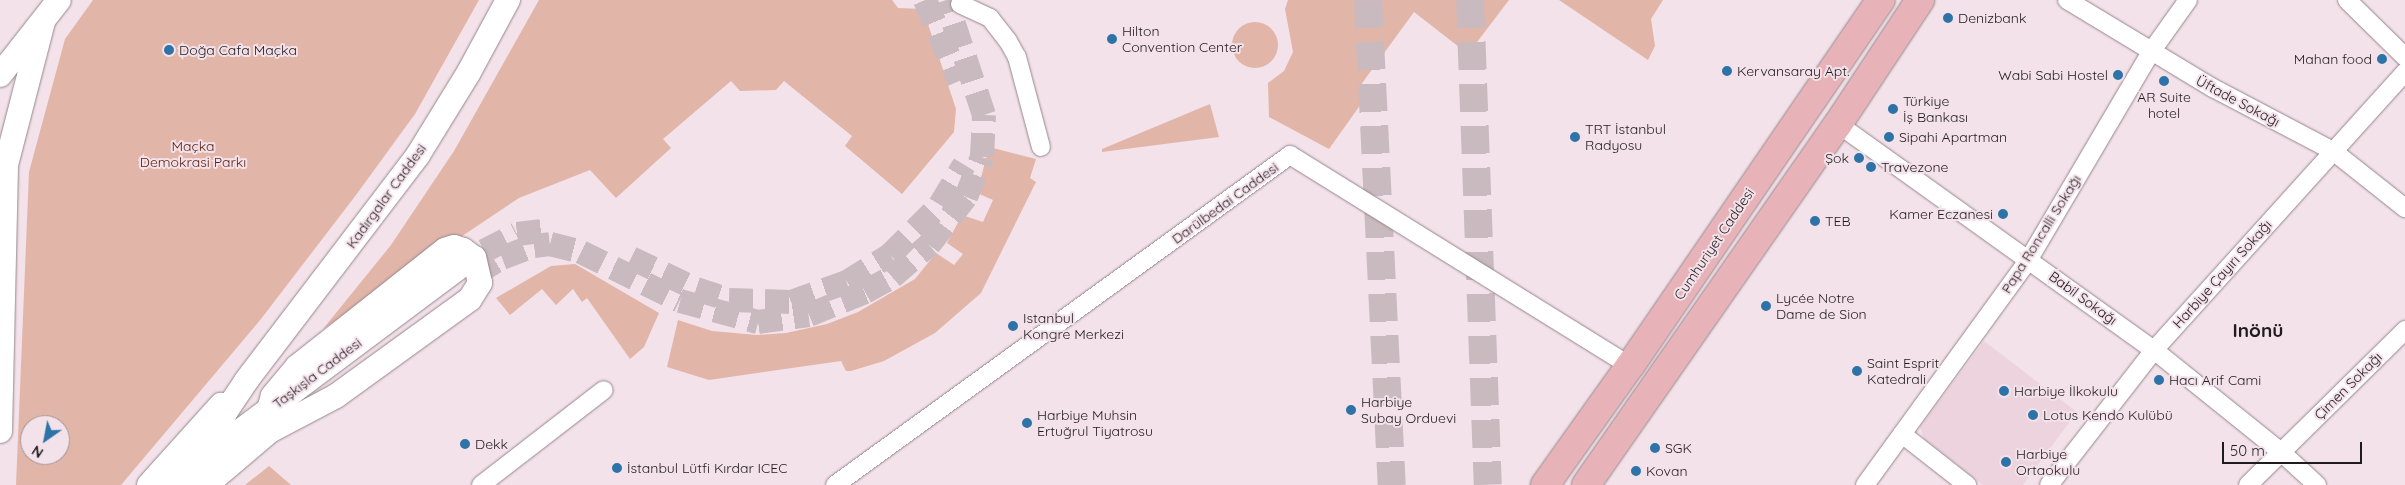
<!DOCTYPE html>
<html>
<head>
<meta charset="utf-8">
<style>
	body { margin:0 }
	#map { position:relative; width:2405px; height:485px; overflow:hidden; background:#f3e2e9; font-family:Quicksand,sans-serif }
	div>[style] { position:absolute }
	.built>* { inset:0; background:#ecd3dd }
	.green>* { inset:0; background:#e2b5a9 }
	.round { border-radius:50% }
	.secondary-tunnel>* { height:24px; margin-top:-12px; transform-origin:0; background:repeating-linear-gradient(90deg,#c9bac0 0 24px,transparent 0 36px) }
	.primary-tunnel>* { height:28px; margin-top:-14px; transform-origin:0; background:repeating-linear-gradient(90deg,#c9bac0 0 28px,transparent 0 42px) }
	.roads { filter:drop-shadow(0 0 1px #95868c) drop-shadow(0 0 1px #95868c) }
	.street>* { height:18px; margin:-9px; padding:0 9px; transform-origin:9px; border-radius:9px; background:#fff }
	.secondary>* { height:24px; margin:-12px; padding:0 12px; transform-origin:12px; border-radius:12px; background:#fff }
	.primary>* { height:28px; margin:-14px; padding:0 14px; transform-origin:14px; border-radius:14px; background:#e7b3b9 }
	.dots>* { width:14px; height:14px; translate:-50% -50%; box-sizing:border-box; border:2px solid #f3e2e9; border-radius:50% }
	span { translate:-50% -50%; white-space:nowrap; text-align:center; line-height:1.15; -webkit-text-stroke:4px #f3e2e9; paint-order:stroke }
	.poi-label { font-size:14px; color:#201b1d }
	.left { translate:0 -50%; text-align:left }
	.right { translate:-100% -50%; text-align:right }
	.street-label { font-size:14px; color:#201b1d }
	.park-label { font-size:14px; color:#581d0f }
	.district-label { font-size:19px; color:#201b1d; font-weight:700 }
	.north { position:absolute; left:20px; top:415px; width:50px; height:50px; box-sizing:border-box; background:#f3e2e9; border:1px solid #9f9297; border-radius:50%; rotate:213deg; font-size:14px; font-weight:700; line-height:20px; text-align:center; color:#201b1d }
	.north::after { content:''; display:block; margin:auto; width:18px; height:22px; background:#2e73a8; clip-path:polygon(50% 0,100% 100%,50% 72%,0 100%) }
	.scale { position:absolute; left:2222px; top:442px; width:140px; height:22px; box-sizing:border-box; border:2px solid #201b1d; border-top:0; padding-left:6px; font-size:15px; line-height:18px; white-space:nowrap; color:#201b1d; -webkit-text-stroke:4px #f3e2e9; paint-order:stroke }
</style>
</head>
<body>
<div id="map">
	<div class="built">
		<div style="clip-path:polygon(1984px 341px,2077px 412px,2023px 485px,1983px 485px,1924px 439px,1920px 427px)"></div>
	</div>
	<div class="green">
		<div style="clip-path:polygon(evenodd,93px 0,479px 0,415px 114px,356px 195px,261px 319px,121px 485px,16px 485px,29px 172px,65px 39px,93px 0,30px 425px,60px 425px,60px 455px,30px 455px,30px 425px)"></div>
		<div style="clip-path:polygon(539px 0,892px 0,898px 8px,923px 9px,956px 109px,954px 132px,902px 194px,845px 146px,852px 136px,784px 81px,776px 90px,740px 91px,731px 81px,663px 139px,671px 148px,616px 198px,590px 170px,519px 198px,323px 329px,391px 245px,454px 151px)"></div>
		<div style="clip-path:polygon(1288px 0,1509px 0,1468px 54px,1414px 12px,1360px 86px,1366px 97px,1329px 149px,1269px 117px,1268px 83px,1284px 71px,1293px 52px,1285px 9px)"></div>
		<div style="clip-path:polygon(1559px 0,1663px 0,1651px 19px,1655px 46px,1648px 60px)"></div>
		<div class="round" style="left:1232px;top:22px;width:46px;height:46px"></div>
		<div style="clip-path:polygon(1210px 104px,1219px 137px,1102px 152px,1102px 149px)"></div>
		<div style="clip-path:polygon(989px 147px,1036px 159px,1030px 178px,1036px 182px,981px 293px,935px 333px,884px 361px,851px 371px,846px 371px,841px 361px,709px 380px,667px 367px,678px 320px,712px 331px,757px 335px,786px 333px,827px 324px,858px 312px,915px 279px,936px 253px,954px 265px,963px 254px,947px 243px,962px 215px,983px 222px,993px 200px,977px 193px)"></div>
		<div style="clip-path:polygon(575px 264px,659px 313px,644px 347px,630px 359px,587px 298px,582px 302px,573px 289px,556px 305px,542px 289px,510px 315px,496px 298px,551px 266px)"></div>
		<div style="clip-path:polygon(269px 466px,291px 485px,245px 485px)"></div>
	</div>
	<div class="secondary-tunnel">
		<div style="left:925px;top:0;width:88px;rotate:67.2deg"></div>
		<div style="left:484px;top:251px;width:37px;rotate:-27deg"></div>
		<div style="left:517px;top:234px;width:34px;rotate:-7deg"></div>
		<div style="left:631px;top:258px;width:72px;rotate:25.5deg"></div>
		<div style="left:696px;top:289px;width:35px;rotate:18deg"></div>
		<div style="left:729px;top:300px;width:62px;rotate:1.8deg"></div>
		<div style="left:791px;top:302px;width:59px;rotate:-19.7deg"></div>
		<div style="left:847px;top:282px;width:51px;rotate:-32.1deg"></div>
		<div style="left:890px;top:255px;width:71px;rotate:-45deg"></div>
		<div style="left:940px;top:205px;width:47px;rotate:-59deg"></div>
		<div style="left:475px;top:274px;width:31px;rotate:-31deg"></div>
		<div style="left:502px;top:258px;width:34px;rotate:-21deg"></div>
		<div style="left:534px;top:246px;width:16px;rotate:-7deg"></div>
		<div style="left:550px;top:244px;width:32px;rotate:14deg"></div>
		<div style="left:581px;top:252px;width:110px;rotate:26.3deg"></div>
		<div style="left:680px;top:301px;width:81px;rotate:15.1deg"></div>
		<div style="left:758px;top:322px;width:51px;rotate:-7.8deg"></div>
		<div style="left:809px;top:315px;width:61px;rotate:-22.3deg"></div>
		<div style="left:865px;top:292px;width:31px;rotate:-29deg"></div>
		<div style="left:892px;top:277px;width:49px;rotate:-40.9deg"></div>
		<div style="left:929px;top:245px;width:61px;rotate:-52.4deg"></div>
		<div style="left:966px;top:197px;width:43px;rotate:-68.2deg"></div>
		<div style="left:982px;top:157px;width:42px;rotate:-87.3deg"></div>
		<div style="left:984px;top:115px;width:121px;rotate:-108.3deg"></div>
	</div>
	<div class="primary-tunnel">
		<div style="left:1368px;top:0;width:486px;rotate:87.2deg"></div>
		<div style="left:1470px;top:0;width:485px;rotate:87.9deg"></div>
	</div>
	<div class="roads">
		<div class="street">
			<div style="left:2067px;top:0;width:170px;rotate:31.1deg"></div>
			<div style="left:2213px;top:88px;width:136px;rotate:27.7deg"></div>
			<div style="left:2333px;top:151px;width:92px;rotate:38.4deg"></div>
			<div style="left:2347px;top:0;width:81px;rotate:44.5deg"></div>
			<div style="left:960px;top:4px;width:33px;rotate:25deg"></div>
			<div style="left:990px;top:18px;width:29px;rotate:52deg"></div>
			<div style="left:1008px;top:41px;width:18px;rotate:61deg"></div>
			<div style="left:1017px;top:57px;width:93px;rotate:75.1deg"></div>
			<div style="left:1838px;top:124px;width:388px;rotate:35.6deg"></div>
			<div style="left:2154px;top:350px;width:163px;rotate:38.8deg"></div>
			<div style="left:2281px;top:452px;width:49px;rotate:42.5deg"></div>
			<div style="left:1902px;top:434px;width:83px;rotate:38.1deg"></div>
			<div style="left:481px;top:485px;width:155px;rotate:-37.7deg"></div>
			<div style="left:835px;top:485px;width:562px;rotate:-35.95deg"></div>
			<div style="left:1290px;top:155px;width:400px;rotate:31.8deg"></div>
			<div style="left:1865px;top:485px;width:279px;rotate:-54deg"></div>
			<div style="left:2029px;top:259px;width:240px;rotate:-59.5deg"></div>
			<div style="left:2151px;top:52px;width:64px;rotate:-54.6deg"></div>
			<div style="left:2049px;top:485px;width:171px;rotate:-52.1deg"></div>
			<div style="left:2154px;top:350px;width:375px;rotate:-47.9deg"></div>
			<div style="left:2248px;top:485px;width:221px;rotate:-44.6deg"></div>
		</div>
		<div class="secondary">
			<div style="left:0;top:75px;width:95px;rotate:-51.8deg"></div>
			<div style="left:0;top:431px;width:266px;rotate:-88.7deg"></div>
			<div style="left:6px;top:165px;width:148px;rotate:-75.5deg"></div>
			<div style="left:266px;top:433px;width:79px;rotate:-27.9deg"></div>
			<div style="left:336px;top:396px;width:165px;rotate:-35.9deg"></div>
			<div style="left:470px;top:299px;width:19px;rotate:-58deg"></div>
			<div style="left:480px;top:283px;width:26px;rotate:-103deg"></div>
			<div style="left:474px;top:258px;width:14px;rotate:-144deg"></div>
			<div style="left:463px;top:250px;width:9px;rotate:-162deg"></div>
			<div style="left:454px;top:247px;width:9px;rotate:162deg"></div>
			<div style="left:445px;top:250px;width:189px;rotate:141.7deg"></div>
			<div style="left:297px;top:367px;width:38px;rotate:130deg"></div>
			<div style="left:273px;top:396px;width:14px;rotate:107deg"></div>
			<div style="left:149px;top:485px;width:108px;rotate:-48deg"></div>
			<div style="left:168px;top:485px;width:372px;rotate:-36.8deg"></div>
			<div style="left:189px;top:485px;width:19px;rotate:-55deg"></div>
			<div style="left:200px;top:469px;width:64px;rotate:-65.9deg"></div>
			<div style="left:226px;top:411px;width:36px;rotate:-56deg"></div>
			<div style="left:246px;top:381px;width:284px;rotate:-52.7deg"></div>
			<div style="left:418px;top:155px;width:97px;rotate:-58.4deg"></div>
			<div style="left:469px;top:72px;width:82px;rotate:-61.6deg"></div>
			<div style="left:206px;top:485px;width:96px;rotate:-40.3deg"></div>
		</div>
		<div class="primary">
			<div style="left:1545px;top:485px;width:146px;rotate:-54.5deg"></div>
			<div style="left:1630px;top:366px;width:444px;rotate:-55.6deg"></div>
			<div style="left:1586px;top:485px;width:440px;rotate:-55.1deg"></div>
			<div style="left:1838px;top:124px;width:149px;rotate:-56.5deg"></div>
		</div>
	</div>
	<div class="dots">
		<div style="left:1948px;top:18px;background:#2e73a8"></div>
		<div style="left:1112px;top:39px;background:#2e73a8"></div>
		<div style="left:169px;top:50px;background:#2e73a8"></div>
		<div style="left:2382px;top:59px;background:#2e73a8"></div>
		<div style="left:1727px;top:71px;background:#2e73a8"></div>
		<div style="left:2118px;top:75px;background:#2e73a8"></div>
		<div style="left:2164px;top:81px;background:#2e73a8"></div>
		<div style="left:1893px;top:109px;background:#2e73a8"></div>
		<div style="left:1575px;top:137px;background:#2e73a8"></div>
		<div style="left:1889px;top:137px;background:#2e73a8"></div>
		<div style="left:1859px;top:158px;background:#2e73a8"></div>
		<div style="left:1871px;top:167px;background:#2e73a8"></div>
		<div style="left:2003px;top:214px;background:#2e73a8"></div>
		<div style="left:1815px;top:221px;background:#2e73a8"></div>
		<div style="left:1766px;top:306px;background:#2e73a8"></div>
		<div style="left:1013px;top:326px;background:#2e73a8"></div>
		<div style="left:1857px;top:371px;background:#2e73a8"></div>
		<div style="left:2159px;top:380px;background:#2e73a8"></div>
		<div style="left:2004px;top:391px;background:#2e73a8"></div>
		<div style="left:1351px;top:410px;background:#2e73a8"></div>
		<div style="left:2033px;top:415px;background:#2e73a8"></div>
		<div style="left:1027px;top:423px;background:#2e73a8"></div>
		<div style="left:465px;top:444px;background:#2e73a8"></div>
		<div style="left:1655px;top:448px;background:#2e73a8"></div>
		<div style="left:2006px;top:462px;background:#2e73a8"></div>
		<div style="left:617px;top:468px;background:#2e73a8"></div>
		<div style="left:1636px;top:471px;background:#2e73a8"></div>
	</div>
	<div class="poi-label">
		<span class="left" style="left:1958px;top:18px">Denizbank</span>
		<span class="left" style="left:1122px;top:39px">Hilton<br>Convention Center</span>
		<span class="left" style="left:179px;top:50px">Doğa Cafa Maçka</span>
		<span class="right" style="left:2372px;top:59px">Mahan food</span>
		<span class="left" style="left:1737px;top:71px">Kervansaray Apt.</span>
		<span class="right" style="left:2108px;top:75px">Wabi Sabi Hostel</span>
		<span style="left:2164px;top:105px">AR Suite<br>hotel</span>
		<span class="left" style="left:1903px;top:109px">Türkiye<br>İş Bankası</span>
		<span class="left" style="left:1585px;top:137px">TRT İstanbul<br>Radyosu</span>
		<span class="left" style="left:1899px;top:137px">Sipahi Apartman</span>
		<span class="right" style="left:1849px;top:158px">Şok</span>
		<span class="left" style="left:1881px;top:167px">Travezone</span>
		<span class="right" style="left:1993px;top:214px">Kamer Eczanesi</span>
		<span class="left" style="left:1825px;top:221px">TEB</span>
		<span class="left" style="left:1776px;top:306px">Lycée Notre<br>Dame de Sion</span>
		<span class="left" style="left:1023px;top:326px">Istanbul<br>Kongre Merkezi</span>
		<span class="left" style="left:1867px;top:371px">Saint Esprit<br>Katedrali</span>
		<span class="left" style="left:2169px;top:380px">Hacı Arif Cami</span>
		<span class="left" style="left:2014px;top:391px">Harbiye İlkokulu</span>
		<span class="left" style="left:1361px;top:410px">Harbiye<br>Subay Orduevi</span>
		<span class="left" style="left:1037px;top:423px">Harbiye Muhsin<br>Ertuğrul Tiyatrosu</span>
		<span class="left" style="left:2043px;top:415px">Lotus Kendo Kulübü</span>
		<span class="left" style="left:475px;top:444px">Dekk</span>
		<span class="left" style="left:1665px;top:448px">SGK</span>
		<span class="left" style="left:2016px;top:462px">Harbiye<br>Ortaokulu</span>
		<span class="left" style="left:627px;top:468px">İstanbul Lütfi Kırdar ICEC</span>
		<span class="left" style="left:1646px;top:471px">Kovan</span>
	</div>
	<div class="street-label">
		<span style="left:2238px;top:101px;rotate:28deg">Üftade Sokağı</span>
		<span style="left:386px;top:196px;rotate:-54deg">Kadırgalar Caddesi</span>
		<span style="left:1225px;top:203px;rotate:-36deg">Darülbedai Caddesi</span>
		<span style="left:2041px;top:234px;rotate:-58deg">Papa Roncalli Sokağı</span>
		<span style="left:1714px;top:244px;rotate:-56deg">Cumhuriyet Caddesi</span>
		<span style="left:2222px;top:274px;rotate:-48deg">Harbiye Çayırı Sokağı</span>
		<span style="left:2083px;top:298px;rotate:36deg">Babil Sokağı</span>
		<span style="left:317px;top:373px;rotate:-37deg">Taşkışla Caddesi</span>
		<span style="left:2348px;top:386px;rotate:-45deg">Çimen Sokağı</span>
	</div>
	<div class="park-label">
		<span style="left:193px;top:154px">Maçka<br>Demokrasi Parkı</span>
	</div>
	<div class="district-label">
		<span style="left:2258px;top:331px">Inönü</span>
	</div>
	<div class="north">N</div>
	<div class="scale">50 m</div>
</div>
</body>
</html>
